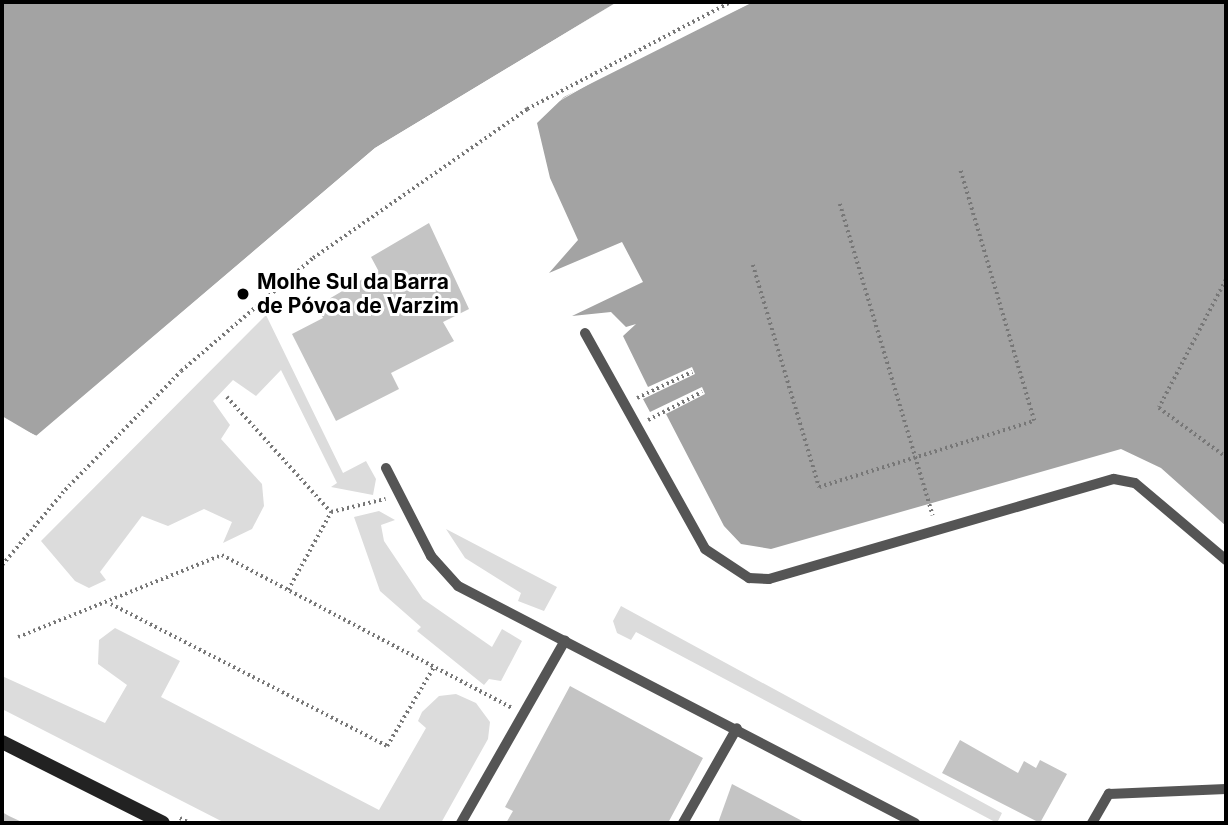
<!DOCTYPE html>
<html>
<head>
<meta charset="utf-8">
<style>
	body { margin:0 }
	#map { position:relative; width:1228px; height:825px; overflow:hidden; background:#fff; font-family:Inter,sans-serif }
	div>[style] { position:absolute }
	.green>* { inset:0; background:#dcdcdc }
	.water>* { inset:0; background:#a3a3a3 }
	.pier>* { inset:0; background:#fff }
	.building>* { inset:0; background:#c4c4c4 }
	.path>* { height:3.5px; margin-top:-1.75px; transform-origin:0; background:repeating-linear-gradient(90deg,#777 0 2px,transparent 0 5.5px) }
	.service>* { height:10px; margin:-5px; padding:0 5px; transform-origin:5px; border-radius:5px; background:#555 }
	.secondary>* { height:14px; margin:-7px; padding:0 7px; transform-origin:7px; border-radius:7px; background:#222 }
	.dots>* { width:19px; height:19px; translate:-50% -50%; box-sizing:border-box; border:4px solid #fff; border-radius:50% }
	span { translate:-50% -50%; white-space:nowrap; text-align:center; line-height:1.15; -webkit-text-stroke:6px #fff; paint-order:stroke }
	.poi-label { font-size:21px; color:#000; font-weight:700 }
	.left { translate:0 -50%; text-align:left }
	.frame { position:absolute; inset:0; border:4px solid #000; pointer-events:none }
</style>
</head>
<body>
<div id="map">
	<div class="green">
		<div style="clip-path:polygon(266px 315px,343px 473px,366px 461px,376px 479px,373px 495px,331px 487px,337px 483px,281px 370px,256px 396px,233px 380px,213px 401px,230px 425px,221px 439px,262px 484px,264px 506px,252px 529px,223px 543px,232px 522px,204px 509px,168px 526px,142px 516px,100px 572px,106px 580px,89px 588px,75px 581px,41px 541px)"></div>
		<div style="clip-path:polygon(379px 511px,395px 520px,381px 525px,384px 541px,423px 599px,492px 647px,502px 629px,522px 641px,501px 681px,489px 679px,484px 685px,417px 631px,421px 627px,380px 591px,354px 517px)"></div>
		<div style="clip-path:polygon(446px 529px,557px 587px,544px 611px,518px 601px,521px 593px,465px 558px)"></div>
		<div style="clip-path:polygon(621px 606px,1002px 813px,997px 823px,636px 632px,631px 640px,617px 633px,613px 621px)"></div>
		<div style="clip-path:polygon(115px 628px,180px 661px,161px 697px,379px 810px,426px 728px,418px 721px,422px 712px,439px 696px,456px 694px,476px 703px,490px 722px,488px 739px,441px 823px,225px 823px,2px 709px,2px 676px,105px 723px,127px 685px,98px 664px,99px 640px)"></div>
	</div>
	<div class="water">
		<div style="clip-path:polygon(2px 2px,617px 2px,375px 148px,36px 436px,2px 416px)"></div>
		<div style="clip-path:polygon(753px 2px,1226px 2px,1226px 526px,1161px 468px,1121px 449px,771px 549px,741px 544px,724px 526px,666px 414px,705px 394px,702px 387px,650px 412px,643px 399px,695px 374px,692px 367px,648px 387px,623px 336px,636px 324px,626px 327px,611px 312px,572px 316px,643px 282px,622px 242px,549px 273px,578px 240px,550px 178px,537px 123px,564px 97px)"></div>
	</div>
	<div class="pier">
		<div style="clip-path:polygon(617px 2px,377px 150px,38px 439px,2px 420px,37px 436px,375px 148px)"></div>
		<div style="clip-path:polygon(753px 2px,638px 56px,549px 107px,645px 48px)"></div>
	</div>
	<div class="building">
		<div style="clip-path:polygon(429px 223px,469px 309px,443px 322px,454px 341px,391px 373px,399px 389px,336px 421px,292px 334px,323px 318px,317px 306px,378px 270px,371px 257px)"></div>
		<div style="clip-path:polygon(570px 686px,703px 758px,668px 823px,506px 823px,513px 811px,505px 807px)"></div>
		<div style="clip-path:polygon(960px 740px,1018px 773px,1024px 761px,1036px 768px,1040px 760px,1067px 774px,1040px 823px,942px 773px)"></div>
		<div style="clip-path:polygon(732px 784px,806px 823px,718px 823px)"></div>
		<div style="clip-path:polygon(2px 812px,9px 816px,24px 823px,2px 823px)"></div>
	</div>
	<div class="path">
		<div style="left:840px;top:204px;width:325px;rotate:73.4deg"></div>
		<div style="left:753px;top:265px;width:232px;rotate:73.4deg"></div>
		<div style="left:819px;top:487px;width:225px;rotate:-17.1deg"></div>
		<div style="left:1034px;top:421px;width:262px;rotate:-106.4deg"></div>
		<div style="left:1226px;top:280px;width:144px;rotate:117.6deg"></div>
		<div style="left:1159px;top:408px;width:83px;rotate:36.2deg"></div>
		<div style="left:227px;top:397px;width:155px;rotate:47.9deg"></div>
		<div style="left:637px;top:398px;width:61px;rotate:-25.3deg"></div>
		<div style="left:648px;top:420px;width:61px;rotate:-27.4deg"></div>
		<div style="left:2px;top:565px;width:98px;rotate:-50deg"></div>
		<div style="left:65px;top:490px;width:166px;rotate:-45.7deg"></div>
		<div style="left:181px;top:371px;width:174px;rotate:-40.6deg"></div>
		<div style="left:313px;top:258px;width:261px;rotate:-34.8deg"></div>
		<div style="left:527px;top:109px;width:230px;rotate:-27.7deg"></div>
		<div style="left:288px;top:590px;width:89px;rotate:-61.1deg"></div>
		<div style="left:331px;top:512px;width:56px;rotate:-13.5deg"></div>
		<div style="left:111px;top:604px;width:310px;rotate:27.2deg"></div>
		<div style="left:387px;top:746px;width:92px;rotate:-59.3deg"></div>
		<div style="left:18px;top:637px;width:220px;rotate:-21.9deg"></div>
		<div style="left:222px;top:555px;width:328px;rotate:27.8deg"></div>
		<div style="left:180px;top:818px;width:11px;rotate:27deg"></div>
	</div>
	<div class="service">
		<div style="left:585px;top:333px;width:247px;rotate:60.9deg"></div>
		<div style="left:705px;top:549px;width:53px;rotate:33.4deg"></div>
		<div style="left:749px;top:578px;width:20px;rotate:3deg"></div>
		<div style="left:769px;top:579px;width:359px;rotate:-16.2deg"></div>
		<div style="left:1114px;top:479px;width:21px;rotate:11deg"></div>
		<div style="left:1135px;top:483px;width:119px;rotate:40.2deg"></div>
		<div style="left:386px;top:468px;width:99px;rotate:62.9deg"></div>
		<div style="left:431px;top:556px;width:40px;rotate:48deg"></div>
		<div style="left:458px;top:586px;width:515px;rotate:27.41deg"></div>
		<div style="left:461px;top:823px;width:210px;rotate:-60.3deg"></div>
		<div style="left:683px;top:823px;width:109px;rotate:-60.4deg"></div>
		<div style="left:1092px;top:823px;width:34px;rotate:-60deg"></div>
		<div style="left:1109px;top:794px;width:117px;rotate:-2.4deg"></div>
	</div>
	<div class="secondary">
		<div style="left:2px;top:742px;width:180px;rotate:26.7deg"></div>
	</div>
	<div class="dots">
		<div style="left:243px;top:294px;background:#000"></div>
	</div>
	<div class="poi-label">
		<span class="left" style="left:257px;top:294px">Molhe Sul da Barra<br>de Póvoa de Varzim</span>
	</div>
	<div class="frame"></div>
</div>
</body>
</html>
